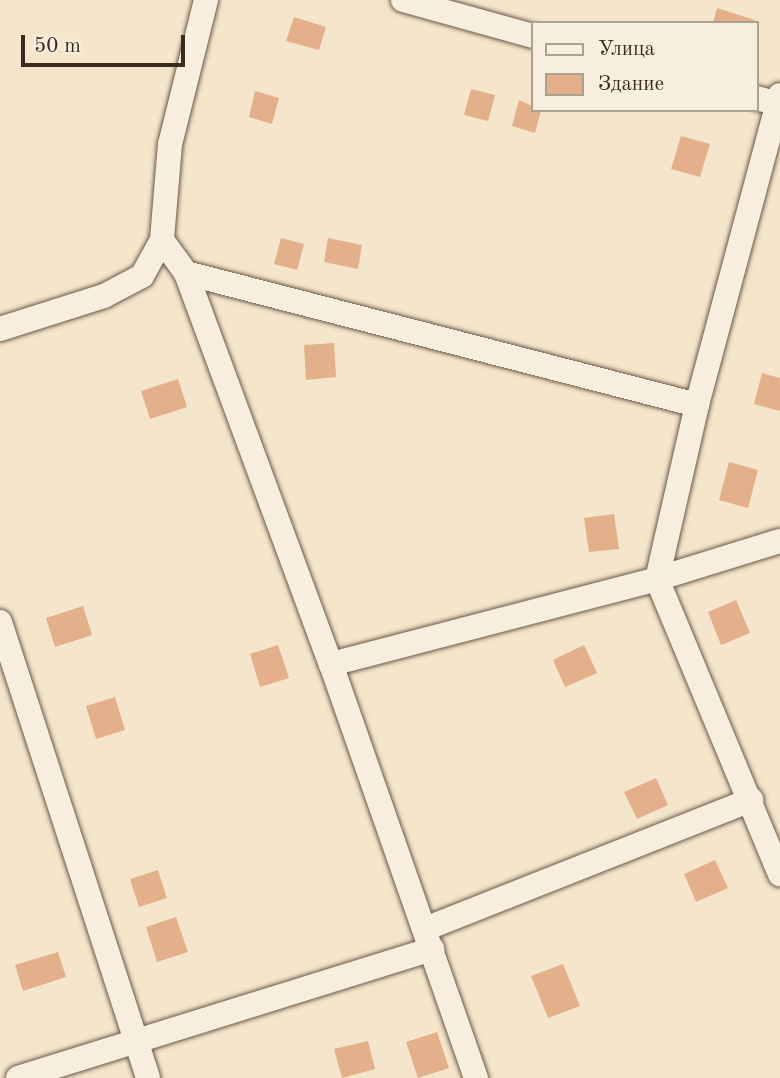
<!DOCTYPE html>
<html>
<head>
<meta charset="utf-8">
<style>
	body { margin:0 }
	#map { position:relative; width:780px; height:1078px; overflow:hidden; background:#f5e5ca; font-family:"Old Standard TT",serif }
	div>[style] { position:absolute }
	.building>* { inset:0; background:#e3b08b }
	.roads { filter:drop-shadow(0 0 2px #685a4a) drop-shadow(0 0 2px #685a4a) }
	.street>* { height:24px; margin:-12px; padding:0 12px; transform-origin:12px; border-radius:12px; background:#f8eedd }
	span { translate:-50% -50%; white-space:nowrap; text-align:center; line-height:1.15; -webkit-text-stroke:5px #f8eedd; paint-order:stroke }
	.legend { position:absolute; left:531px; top:21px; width:228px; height:91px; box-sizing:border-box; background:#f8eedd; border:2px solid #aca091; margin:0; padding:9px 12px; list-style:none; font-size:21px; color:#392c1f }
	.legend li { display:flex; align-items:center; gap:14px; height:35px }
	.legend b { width:35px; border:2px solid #aca091 }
	.scale { position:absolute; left:21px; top:35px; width:164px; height:32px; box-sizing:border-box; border:4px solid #392c1f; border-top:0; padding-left:9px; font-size:21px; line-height:24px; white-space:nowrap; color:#392c1f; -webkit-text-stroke:5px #f8eedd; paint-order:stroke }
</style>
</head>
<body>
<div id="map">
	<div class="building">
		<div style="clip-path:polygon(717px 8px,755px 20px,754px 23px,713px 23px)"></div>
		<div style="clip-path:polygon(294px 17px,326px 27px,319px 50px,286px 41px)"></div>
		<div style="clip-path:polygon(471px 89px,495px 95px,488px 121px,464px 115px)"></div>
		<div style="clip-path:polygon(255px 91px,279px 98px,272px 124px,249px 117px)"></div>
		<div style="clip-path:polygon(519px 100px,541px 110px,535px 133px,512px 126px)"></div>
		<div style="clip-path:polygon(681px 136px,710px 144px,700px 177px,671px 169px)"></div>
		<div style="clip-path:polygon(281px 238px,304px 244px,297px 270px,274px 264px)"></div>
		<div style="clip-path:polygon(328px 238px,362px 245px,358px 269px,324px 262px)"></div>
		<div style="clip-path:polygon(334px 343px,336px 377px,306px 380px,304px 345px)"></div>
		<div style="clip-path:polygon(762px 373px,780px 378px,780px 411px,754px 404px)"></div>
		<div style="clip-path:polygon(178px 379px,187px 407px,150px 419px,141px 391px)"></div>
		<div style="clip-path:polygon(729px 462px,758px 470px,748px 508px,719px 500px)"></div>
		<div style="clip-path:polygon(614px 514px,619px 549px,589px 552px,584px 518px)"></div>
		<div style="clip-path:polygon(736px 600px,750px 633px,721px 645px,708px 612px)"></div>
		<div style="clip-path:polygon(83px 606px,92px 635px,55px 647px,46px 618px)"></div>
		<div style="clip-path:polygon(278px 645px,289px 678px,260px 687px,250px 654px)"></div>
		<div style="clip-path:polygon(584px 645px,597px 673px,565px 687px,553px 660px)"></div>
		<div style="clip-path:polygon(115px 697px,125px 730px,96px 739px,86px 706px)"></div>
		<div style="clip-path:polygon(656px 778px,668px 805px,637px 819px,624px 792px)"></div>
		<div style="clip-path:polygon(715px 860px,728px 888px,696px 902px,684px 874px)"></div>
		<div style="clip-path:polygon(158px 870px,167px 898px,139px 907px,130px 879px)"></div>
		<div style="clip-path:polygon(176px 917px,188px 952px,157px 962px,146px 927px)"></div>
		<div style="clip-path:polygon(58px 952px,66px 977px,23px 991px,15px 965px)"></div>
		<div style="clip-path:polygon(563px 964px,580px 1006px,548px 1018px,531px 976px)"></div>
		<div style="clip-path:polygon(437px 1032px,449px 1068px,418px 1078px,406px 1042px)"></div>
		<div style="clip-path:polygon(368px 1041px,375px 1069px,342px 1078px,334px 1049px)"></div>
	</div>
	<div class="roads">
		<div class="street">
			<div style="left:206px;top:0;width:148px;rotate:104deg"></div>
			<div style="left:170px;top:144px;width:96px;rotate:94.8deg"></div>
			<div style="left:162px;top:240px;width:41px;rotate:54deg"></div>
			<div style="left:186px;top:273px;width:417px;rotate:69.7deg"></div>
			<div style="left:331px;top:664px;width:439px;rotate:70.7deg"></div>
			<div style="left:403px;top:0;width:135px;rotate:15.5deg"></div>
			<div style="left:780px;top:95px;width:321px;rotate:105deg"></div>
			<div style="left:697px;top:405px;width:179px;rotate:102.9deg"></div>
			<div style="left:657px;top:579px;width:320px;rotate:67.4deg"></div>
			<div style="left:757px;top:98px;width:22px;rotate:16deg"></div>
			<div style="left:186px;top:273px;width:528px;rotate:14.48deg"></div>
			<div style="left:0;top:329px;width:109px;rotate:-17.6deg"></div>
			<div style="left:104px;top:296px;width:43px;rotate:-27.8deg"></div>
			<div style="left:142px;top:276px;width:41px;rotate:-60.9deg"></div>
			<div style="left:0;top:622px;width:479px;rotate:72deg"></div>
			<div style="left:331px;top:664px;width:337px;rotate:-14.6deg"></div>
			<div style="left:657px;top:579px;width:129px;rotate:-17.2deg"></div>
			<div style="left:425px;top:929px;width:351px;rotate:-21.6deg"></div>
			<div style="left:18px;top:1078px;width:434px;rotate:-17.3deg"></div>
		</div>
	</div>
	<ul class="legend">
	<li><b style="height:9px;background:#f8eedd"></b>Улица</li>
	<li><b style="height:19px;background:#e3b08b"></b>Здание</li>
	</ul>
	<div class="scale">50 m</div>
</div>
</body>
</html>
